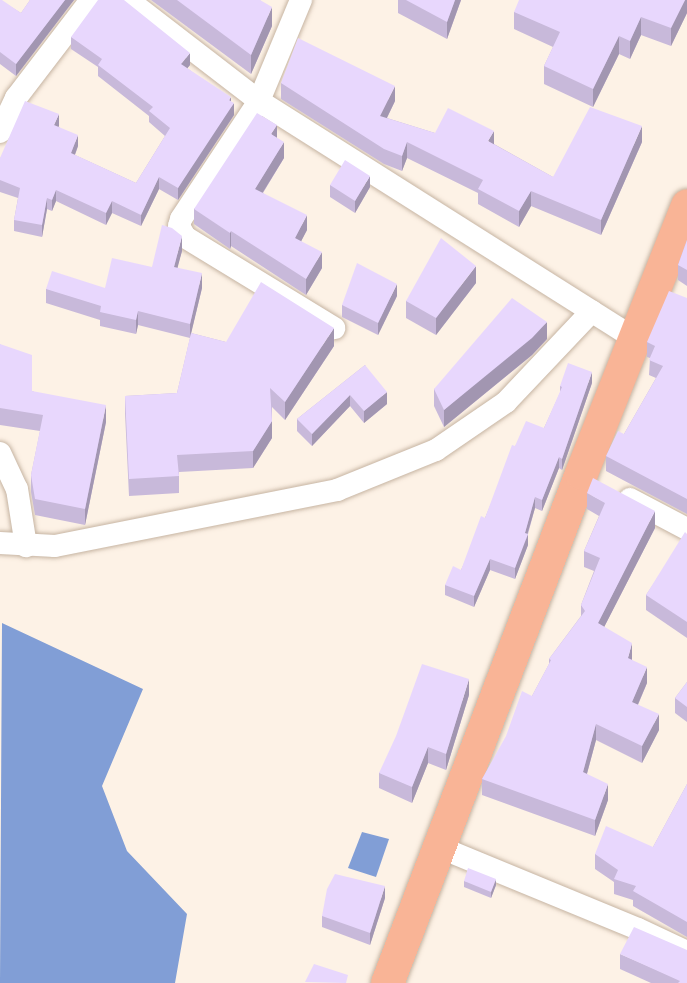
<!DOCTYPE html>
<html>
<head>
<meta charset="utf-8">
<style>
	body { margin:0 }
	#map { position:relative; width:687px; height:983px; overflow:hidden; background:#fdf2e6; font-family:"DM Sans",sans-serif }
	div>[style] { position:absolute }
	.water>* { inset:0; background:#819ed6 }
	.roads { filter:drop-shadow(0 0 2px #c6b4a2) drop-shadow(0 0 2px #c6b4a2) }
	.minor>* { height:22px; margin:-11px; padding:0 11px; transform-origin:11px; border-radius:11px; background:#fff }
	.highway>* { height:33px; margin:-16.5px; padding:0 16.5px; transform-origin:16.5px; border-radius:16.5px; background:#f9b496 }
	.wall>* { inset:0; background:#c8b9da }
	.shaded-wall>* { inset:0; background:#a296b1 }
	.building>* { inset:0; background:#e8d7fd }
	span { translate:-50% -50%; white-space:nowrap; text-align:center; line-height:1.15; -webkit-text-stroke:4.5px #fff; paint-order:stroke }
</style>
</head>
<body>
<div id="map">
	<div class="water">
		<div style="clip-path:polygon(2px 623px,143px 689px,102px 786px,127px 851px,187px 914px,175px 983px,0 983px)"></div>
		<div style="clip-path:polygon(362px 832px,389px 839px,376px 877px,348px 868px)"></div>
	</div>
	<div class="roads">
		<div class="minor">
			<div style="left:128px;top:0;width:165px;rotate:37.6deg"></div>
			<div style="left:259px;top:101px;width:444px;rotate:32.3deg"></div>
			<div style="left:301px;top:0;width:109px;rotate:112.6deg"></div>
			<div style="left:259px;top:101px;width:141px;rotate:123.5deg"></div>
			<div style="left:181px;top:219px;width:7px;rotate:106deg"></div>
			<div style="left:179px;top:226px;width:13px;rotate:61deg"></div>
			<div style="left:185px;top:237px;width:175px;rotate:31.4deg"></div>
			<div style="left:0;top:132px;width:38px;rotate:-65deg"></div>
			<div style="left:16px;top:98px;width:123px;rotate:-52.6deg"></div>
			<div style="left:0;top:453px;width:40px;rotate:65deg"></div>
			<div style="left:17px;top:489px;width:58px;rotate:81deg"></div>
			<div style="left:630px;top:499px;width:64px;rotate:27.8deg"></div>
			<div style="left:0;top:543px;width:55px;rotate:3.1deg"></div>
			<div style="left:55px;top:546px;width:288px;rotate:-11.2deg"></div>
			<div style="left:337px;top:490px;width:107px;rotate:-22deg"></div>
			<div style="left:436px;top:450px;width:85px;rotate:-34.4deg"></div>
			<div style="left:506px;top:402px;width:125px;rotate:-46.6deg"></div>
			<div style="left:439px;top:847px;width:215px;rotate:22.4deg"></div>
			<div style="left:638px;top:929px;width:54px;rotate:25.1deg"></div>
		</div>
		<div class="highway">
			<div style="left:387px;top:983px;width:546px;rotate:-69.17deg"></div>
			<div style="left:581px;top:473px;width:288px;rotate:-68.4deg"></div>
		</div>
	</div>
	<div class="wall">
		<div style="clip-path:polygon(0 0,21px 13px,30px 0,74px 0,16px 76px,0 64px)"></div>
		<div style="clip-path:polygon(151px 0,260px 0,272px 26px,251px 74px)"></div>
		<div style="clip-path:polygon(398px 0,461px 0,447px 39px,398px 13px)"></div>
		<div style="clip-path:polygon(687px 0,687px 13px,671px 46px,641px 35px,630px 59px,619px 54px,593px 107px,544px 84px,544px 66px,553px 47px,514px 29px,514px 12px)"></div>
		<div style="clip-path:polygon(71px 37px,190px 65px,187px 68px,231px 102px,234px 115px,178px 200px,159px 189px,141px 226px,112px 213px,106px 225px,56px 201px,52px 211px,47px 209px,42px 237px,14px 231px,14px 220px,18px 198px,0 192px,0 158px,59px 127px,78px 146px,75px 155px,136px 183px,165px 136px,149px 122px,149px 116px,98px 76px,98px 67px,71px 49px)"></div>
		<div style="clip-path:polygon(281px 83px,395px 101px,387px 118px,435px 133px,494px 144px,553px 177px,642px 142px,601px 235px,531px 206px,519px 227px,478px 204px,478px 193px,407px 158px,402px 171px,384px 164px,281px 99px)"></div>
		<div style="clip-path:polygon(277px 138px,284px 158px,263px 193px,307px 230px,301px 241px,322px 268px,306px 295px,231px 246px,230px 249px,194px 224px,194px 209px)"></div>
		<div style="clip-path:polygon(330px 185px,370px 187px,355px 213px,330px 197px)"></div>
		<div style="clip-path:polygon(687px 240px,687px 286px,678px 280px,678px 265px)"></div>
		<div style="clip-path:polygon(182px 251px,177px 267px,202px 288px,191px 333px,226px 342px,334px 346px,285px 420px,272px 407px,272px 438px,253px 468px,179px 472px,179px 493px,129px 496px,125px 413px,125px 396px,177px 393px,190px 338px,138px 325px,136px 334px,100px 326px,100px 320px,46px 303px,46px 289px,105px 288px,152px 267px)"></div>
		<div style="clip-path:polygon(476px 283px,436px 335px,406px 318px,406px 301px)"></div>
		<div style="clip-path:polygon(397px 296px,378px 335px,342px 317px,342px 305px)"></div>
		<div style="clip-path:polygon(687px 298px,687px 514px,606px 471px,606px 456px,624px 434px,656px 378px,649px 375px,650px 358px,647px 357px,647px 342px)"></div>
		<div style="clip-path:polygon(547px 339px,532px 355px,444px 427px,434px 406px,434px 389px)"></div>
		<div style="clip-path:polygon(0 344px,32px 391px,106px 422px,85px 525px,35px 515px,31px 492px,31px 475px,40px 431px,0 425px)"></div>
		<div style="clip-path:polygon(365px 365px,387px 404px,364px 423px,350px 406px,312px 446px,297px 431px,297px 419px)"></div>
		<div style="clip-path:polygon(592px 383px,562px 470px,559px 468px,542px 511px,535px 508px,528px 534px,528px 545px,515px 579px,490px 570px,474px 607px,445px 595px,445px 585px,461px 570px,485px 518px,515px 446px,544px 428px,560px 393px,560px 386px)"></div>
		<div style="clip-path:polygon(587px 493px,655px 528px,604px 627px,632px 660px,647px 683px,638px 705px,659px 730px,642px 763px,596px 740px,587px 774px,608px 800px,595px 836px,482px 795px,482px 779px,532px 696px,549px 664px,549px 659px,581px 616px,581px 605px,594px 571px,584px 567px,584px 551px,599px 516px,587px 509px)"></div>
		<div style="clip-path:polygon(687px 534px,687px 638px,646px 610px,646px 595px)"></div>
		<div style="clip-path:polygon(687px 682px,687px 722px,675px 713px,675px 698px)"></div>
		<div style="clip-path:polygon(469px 695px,446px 770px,428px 763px,412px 803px,379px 788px,379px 773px)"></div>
		<div style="clip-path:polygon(687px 784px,687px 937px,633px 906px,633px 900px,614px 894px,614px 882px,595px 869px,595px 854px,653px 847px)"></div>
		<div style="clip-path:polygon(464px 881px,496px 885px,491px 898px,464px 887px)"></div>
		<div style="clip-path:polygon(385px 898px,370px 945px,322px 927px,322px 916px)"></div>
		<div style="clip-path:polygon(620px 954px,687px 983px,651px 983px,620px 969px)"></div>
	</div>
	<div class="shaded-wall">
		<div style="clip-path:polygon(65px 0,74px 0,16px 76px,16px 64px)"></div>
		<div style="clip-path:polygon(455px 0,461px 0,447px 39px,447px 22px)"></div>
		<div style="clip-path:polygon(685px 0,687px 0,687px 13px,671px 46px,671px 28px)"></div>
		<div style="clip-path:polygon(272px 7px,272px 26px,251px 74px,251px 55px)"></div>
		<div style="clip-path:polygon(641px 17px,641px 35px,630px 59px,630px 41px)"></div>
		<div style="clip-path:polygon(619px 36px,619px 54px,593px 107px,593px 89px)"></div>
		<div style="clip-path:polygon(190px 53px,190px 65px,181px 76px,181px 64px)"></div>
		<div style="clip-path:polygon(395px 86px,395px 101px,380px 132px,380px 116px)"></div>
		<div style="clip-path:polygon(231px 97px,231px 107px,234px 103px,234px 115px,178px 200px,178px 188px)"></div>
		<div style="clip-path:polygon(59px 114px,59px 126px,54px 136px,54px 125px)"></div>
		<div style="clip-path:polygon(277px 125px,277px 140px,271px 134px)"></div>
		<div style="clip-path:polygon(642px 126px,642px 142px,601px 235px,601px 220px)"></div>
		<div style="clip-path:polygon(494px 131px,494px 146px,488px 141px)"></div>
		<div style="clip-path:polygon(78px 135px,78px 146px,71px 165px,71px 153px)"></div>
		<div style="clip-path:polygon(284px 142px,284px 158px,255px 205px,255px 189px)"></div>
		<div style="clip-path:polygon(407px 142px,407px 158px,402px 171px,402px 156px)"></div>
		<div style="clip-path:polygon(370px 176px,370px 187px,355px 213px,355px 201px)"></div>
		<div style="clip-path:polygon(159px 177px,159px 189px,141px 226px,141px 215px)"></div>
		<div style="clip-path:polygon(56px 190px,56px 201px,52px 211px,52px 200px)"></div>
		<div style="clip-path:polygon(531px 191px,531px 206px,519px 227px,519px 211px)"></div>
		<div style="clip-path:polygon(47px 198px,47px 209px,42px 237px,42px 225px)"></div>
		<div style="clip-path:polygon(112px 201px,112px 213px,106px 225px,106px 213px)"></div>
		<div style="clip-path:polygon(307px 215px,307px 230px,295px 253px,295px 238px)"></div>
		<div style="clip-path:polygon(231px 231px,231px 246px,230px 249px,230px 233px)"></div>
		<div style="clip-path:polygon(182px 236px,182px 251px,174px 281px,174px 267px)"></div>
		<div style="clip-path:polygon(322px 252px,322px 268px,306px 295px,306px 279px)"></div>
		<div style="clip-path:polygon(476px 266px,476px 283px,436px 335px,436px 318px)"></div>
		<div style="clip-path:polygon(202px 273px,202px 288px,190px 338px,190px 324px)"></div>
		<div style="clip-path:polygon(397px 284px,397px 296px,378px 335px,378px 323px)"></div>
		<div style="clip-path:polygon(138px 311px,138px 325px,136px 334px,136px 320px)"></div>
		<div style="clip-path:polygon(547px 322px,547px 339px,532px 355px,444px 427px,444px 410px)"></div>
		<div style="clip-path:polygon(334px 328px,334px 346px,285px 420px,285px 402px)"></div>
		<div style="clip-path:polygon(592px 372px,592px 383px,562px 470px,562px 459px)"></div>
		<div style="clip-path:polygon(387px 392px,387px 404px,364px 423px,364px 411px)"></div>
		<div style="clip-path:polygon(350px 395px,350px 406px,312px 446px,312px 434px)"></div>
		<div style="clip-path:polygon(106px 405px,106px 422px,85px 525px,85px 509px)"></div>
		<div style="clip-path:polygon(272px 421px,272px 438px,253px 468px,253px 451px)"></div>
		<div style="clip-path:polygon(559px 457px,559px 468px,542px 511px,542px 500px)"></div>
		<div style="clip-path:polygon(535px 497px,535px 508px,525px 542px,528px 534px,528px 545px,515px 579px,515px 568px)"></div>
		<div style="clip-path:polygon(655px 511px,655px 528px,598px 639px,598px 623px)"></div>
		<div style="clip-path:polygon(490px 559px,490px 570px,474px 607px,474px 596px)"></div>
		<div style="clip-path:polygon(632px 643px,632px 659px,628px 674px,628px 658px)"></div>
		<div style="clip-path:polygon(647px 667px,647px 683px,632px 718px,632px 702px)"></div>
		<div style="clip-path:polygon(469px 679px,469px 695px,446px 770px,446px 754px)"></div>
		<div style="clip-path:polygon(659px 714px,659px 730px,642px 763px,642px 746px)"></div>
		<div style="clip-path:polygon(596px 724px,596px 740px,583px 788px,583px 772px)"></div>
		<div style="clip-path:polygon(428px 747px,428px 763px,412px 803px,412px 787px)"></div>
		<div style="clip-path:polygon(608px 784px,608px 800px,595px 836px,595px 820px)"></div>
		<div style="clip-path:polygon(496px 879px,496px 885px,491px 898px,491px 892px)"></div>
		<div style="clip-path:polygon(385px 886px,385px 898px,370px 945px,370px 933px)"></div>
	</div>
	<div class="building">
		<div style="clip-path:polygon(0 0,2px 0,21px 13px,30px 0,65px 0,16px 64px,0 52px)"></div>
		<div style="clip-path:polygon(98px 0,124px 0,190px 53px,181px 64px,231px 97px,229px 100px,234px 103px,178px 188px,159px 177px,141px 215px,112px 201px,106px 213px,56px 190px,52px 200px,47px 198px,42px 225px,14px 220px,20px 188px,0 180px,0 158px,25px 101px,59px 114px,54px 125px,78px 135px,71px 153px,136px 183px,170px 128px,149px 111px,153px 107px,98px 65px,102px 59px,71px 37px)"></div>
		<div style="clip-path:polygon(177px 0,260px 0,272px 7px,251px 55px)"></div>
		<div style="clip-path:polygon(406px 0,455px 0,447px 22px)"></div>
		<div style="clip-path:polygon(519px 0,685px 0,671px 28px,641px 17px,630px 41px,619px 36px,593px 89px,544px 66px,560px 32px,514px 12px)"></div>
		<div style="clip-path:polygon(298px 38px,395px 86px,380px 116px,435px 133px,448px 108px,494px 131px,488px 141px,553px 177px,590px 107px,642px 126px,601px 220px,531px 191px,519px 211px,478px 189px,483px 180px,407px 142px,402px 156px,384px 149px,281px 83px)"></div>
		<div style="clip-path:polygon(257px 113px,277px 125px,271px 134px,284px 142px,255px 189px,307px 215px,295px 238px,322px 252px,306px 279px,231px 231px,230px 233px,194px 209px)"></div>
		<div style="clip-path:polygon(345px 160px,370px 176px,355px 201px,330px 185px)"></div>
		<div style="clip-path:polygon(162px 225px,172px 228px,182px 236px,174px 267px,202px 273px,190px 324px,138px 311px,136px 320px,100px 312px,101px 306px,46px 289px,52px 271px,105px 288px,112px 258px,152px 267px)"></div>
		<div style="clip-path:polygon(441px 238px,476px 266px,436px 318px,406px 301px)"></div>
		<div style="clip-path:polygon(687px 240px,687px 270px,678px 265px)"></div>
		<div style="clip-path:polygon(357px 263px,397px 284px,378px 323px,342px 305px)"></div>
		<div style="clip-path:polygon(261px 282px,334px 328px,285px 402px,270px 388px,272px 421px,253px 451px,177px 455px,179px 476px,129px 479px,125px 396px,177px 393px,191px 333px,226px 342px)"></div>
		<div style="clip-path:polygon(669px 291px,687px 298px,687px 499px,606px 456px,618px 431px,624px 434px,663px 366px,649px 360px,655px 346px,647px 342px)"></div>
		<div style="clip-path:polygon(512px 298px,547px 322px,532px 338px,444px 410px,434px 389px)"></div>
		<div style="clip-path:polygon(0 344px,32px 355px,32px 391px,106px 405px,85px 509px,35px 499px,31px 475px,43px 415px,0 408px)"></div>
		<div style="clip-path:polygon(568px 363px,592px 372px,562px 459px,559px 457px,542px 500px,535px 497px,525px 533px,528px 534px,515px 568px,490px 559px,474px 596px,445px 585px,453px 566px,461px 570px,481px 516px,485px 518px,512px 445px,515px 446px,526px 421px,544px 428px,562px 387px,560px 386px)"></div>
		<div style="clip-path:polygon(365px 365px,387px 392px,364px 411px,350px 395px,312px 434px,297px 419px)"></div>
		<div style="clip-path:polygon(593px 478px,655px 511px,598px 623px,632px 643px,628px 658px,647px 667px,632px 702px,659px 714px,642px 746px,596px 724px,583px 772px,608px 784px,595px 820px,482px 779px,506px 736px,522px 691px,532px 696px,551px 660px,549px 659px,585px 611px,581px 605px,600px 558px,584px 551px,605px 503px,587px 493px)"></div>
		<div style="clip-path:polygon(685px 532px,687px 534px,687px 622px,646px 595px)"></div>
		<div style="clip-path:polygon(422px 664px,469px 679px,446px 754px,428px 747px,412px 787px,379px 773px,396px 736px)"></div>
		<div style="clip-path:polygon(687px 682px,687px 707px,675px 698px)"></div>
		<div style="clip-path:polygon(687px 784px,687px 922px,633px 891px,636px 886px,614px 879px,618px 870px,595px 854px,606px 826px,653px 847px)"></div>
		<div style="clip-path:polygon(468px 868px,496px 879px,491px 892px,464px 881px)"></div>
		<div style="clip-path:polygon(335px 874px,385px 886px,370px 933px,322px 916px,327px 889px)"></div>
		<div style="clip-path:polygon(634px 927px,687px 950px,687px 983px,678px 983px,680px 981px,620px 954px)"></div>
		<div style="clip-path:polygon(314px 964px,348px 975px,346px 983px,305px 982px)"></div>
	</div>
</div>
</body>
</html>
